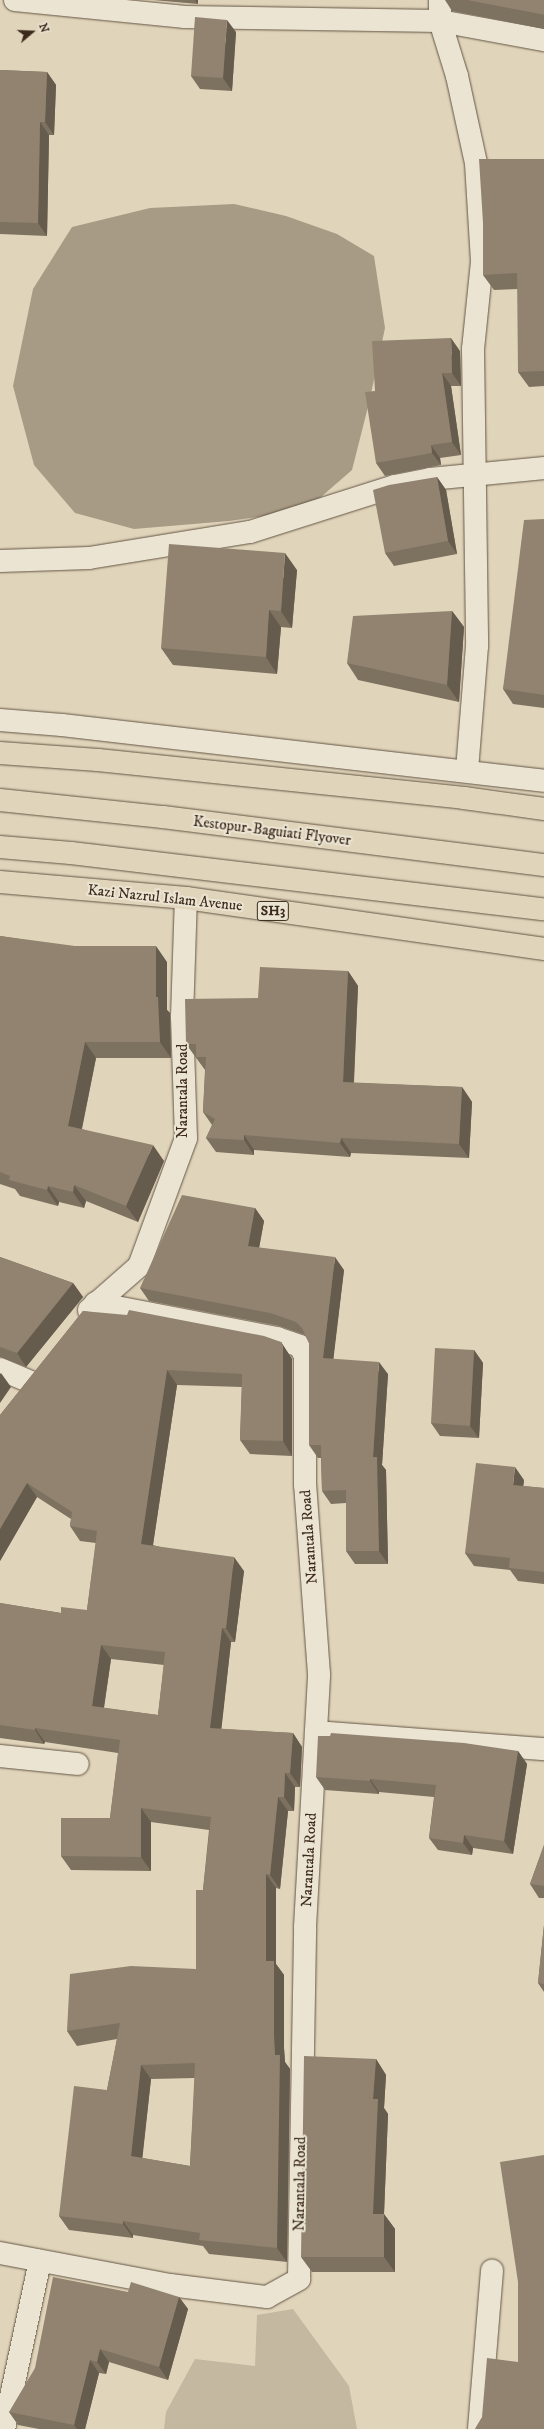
<!DOCTYPE html>
<html>
<head>
<meta charset="utf-8">
<style>
	body { margin:0 }
	#map { position:relative; width:544px; height:2429px; overflow:hidden; background:#e0d5bb; font-family:"IM FELL DW Pica",serif }
	div>[style] { position:absolute }
	.green>* { inset:0; background:#c4b8a0 }
	.water>* { inset:0; background:#a89b85 }
	.roads { filter:drop-shadow(0 0 1px #655544) drop-shadow(0 0 1px #655544) }
	.minor>* { height:22px; margin:-11px; padding:0 11px; transform-origin:11px; border-radius:11px; background:#ebe4d3 }
	.major>* { height:22px; margin:-11px; padding:0 11px; transform-origin:11px; border-radius:11px; background:#e0d5bb }
	.wall>* { inset:0; background:#7d715f }
	.shaded-wall>* { inset:0; background:#665c4e }
	.building>* { inset:0; background:#91836f }
	span { translate:-50% -50%; white-space:nowrap; text-align:center; line-height:1.15; -webkit-text-stroke:4px #ebe4d3; paint-order:stroke }
	.shield-label span { padding:1px 3px; background:#ebe4d3; border:1px solid; border-radius:3px; -webkit-text-stroke-width:0 }
	.shield-label { font-size:14px; color:#3c2a1c; font-weight:700 }
	.street-label { font-size:15px; color:#3c2a1c }
	.north { position:absolute; left:12px; top:12px; width:40px; height:40px; -webkit-text-stroke:3px #ebe4d3; paint-order:stroke; rotate:71deg; font-size:11px; font-weight:700; line-height:16px; text-align:center; color:#3c2a1c }
	.north::after { content:''; display:block; margin:auto; width:14px; height:18px; background:#3c2a1c; clip-path:polygon(50% 0,100% 100%,50% 72%,0 100%) }
</style>
</head>
<body>
<div id="map">
	<div class="green">
		<div style="clip-path:polygon(293px 2309px,349px 2386px,357px 2429px,164px 2429px,166px 2412px,195px 2359px,255px 2366px,257px 2315px)"></div>
	</div>
	<div class="water">
		<div style="clip-path:polygon(234px 204px,286px 216px,337px 234px,374px 256px,385px 328px,369px 403px,352px 470px,306px 510px,229px 521px,134px 529px,75px 513px,34px 465px,13px 386px,33px 289px,72px 227px,150px 208px)"></div>
	</div>
	<div class="roads">
		<div class="minor">
			<div style="left:15px;top:0;width:171px;rotate:5.7deg"></div>
			<div style="left:185px;top:17px;width:255px;rotate:0.9deg"></div>
			<div style="left:440px;top:21px;width:106px;rotate:10.4deg"></div>
			<div style="left:440px;top:0;width:21px;rotate:90deg"></div>
			<div style="left:440px;top:21px;width:58px;rotate:72.8deg"></div>
			<div style="left:457px;top:76px;width:89px;rotate:77.7deg"></div>
			<div style="left:476px;top:163px;width:99px;rotate:86.5deg"></div>
			<div style="left:482px;top:262px;width:87px;rotate:95.9deg"></div>
			<div style="left:473px;top:349px;width:297px;rotate:89.2deg"></div>
			<div style="left:477px;top:646px;width:125px;rotate:94.6deg"></div>
			<div style="left:0;top:561px;width:89px;rotate:-1.9deg"></div>
			<div style="left:89px;top:558px;width:163px;rotate:-9.2deg"></div>
			<div style="left:250px;top:532px;width:152px;rotate:-17.6deg"></div>
			<div style="left:395px;top:486px;width:36px;rotate:-11deg"></div>
			<div style="left:430px;top:479px;width:115px;rotate:-5.5deg"></div>
			<div style="left:0;top:720px;width:62px;rotate:4.6deg"></div>
			<div style="left:62px;top:725px;width:485px;rotate:6.6deg"></div>
			<div style="left:89px;top:1310px;width:67px;rotate:-41.3deg"></div>
			<div style="left:139px;top:1266px;width:136px;rotate:-69.8deg"></div>
			<div style="left:186px;top:1138px;width:121px;rotate:-91.9deg"></div>
			<div style="left:182px;top:1017px;width:119px;rotate:-88.1deg"></div>
			<div style="left:0;top:1369px;width:33px;rotate:23deg"></div>
			<div style="left:316px;top:1732px;width:229px;rotate:4.3deg"></div>
			<div style="left:0;top:1756px;width:78px;rotate:5.9deg"></div>
			<div style="left:0;top:2253px;width:173px;rotate:10.7deg"></div>
			<div style="left:170px;top:2285px;width:98px;rotate:7.1deg"></div>
			<div style="left:267px;top:2297px;width:37px;rotate:-29deg"></div>
			<div style="left:299px;top:2279px;width:352px;rotate:-89deg"></div>
			<div style="left:305px;top:1927px;width:253px;rotate:-86.8deg"></div>
			<div style="left:319px;top:1674px;width:190px;rotate:-94.2deg"></div>
			<div style="left:305px;top:1485px;width:129px;rotate:-90deg"></div>
			<div style="left:305px;top:1356px;width:11px;rotate:-117deg"></div>
			<div style="left:300px;top:1346px;width:24px;rotate:-161deg"></div>
			<div style="left:277px;top:1338px;width:185px;rotate:-169.1deg"></div>
			<div style="left:4px;top:2429px;width:172px;rotate:-77.9deg"></div>
			<div style="left:479px;top:2429px;width:159px;rotate:-85.3deg"></div>
		</div>
		<div class="major">
			<div style="left:0;top:753px;width:98px;rotate:4.1deg"></div>
			<div style="left:98px;top:760px;width:368px;rotate:5.9deg"></div>
			<div style="left:464px;top:798px;width:81px;rotate:7.8deg"></div>
			<div style="left:0;top:800px;width:164px;rotate:6deg"></div>
			<div style="left:163px;top:817px;width:384px;rotate:7.2deg"></div>
			<div style="left:0;top:847px;width:71px;rotate:4.8deg"></div>
			<div style="left:71px;top:853px;width:476px;rotate:6.8deg"></div>
			<div style="left:0;top:882px;width:187px;rotate:4.9deg"></div>
			<div style="left:186px;top:898px;width:362px;rotate:8.1deg"></div>
		</div>
	</div>
	<div class="wall">
		<div style="clip-path:polygon(153px 0,198px 0,198px 4px)"></div>
		<div style="clip-path:polygon(445px 0,544px 0,544px 29px,452px 11px)"></div>
		<div style="clip-path:polygon(236px 32px,232px 91px,200px 89px,191px 76px)"></div>
		<div style="clip-path:polygon(0 70px,47px 72px,56px 85px,54px 135px,49px 135px,47px 236px,0 234px)"></div>
		<div style="clip-path:polygon(544px 159px,544px 386px,529px 387px,518px 372px,518px 289px,494px 290px,483px 275px)"></div>
		<div style="clip-path:polygon(460px 351px,461px 386px,451px 386px,461px 455px,440px 458px,441px 465px,385px 476px,376px 463px,375px 391px)"></div>
		<div style="clip-path:polygon(437px 477px,446px 490px,457px 554px,394px 566px,385px 553px)"></div>
		<div style="clip-path:polygon(544px 519px,544px 708px,513px 704px,503px 689px)"></div>
		<div style="clip-path:polygon(297px 570px,292px 628px,281px 627px,277px 674px,173px 665px,161px 648px)"></div>
		<div style="clip-path:polygon(452px 611px,464px 627px,459px 702px,358px 680px,347px 663px)"></div>
		<div style="clip-path:polygon(0 936px,167px 962px,167px 1010px,170px 1013px,171px 1058px,96px 1058px,82px 1129px,164px 1161px,138px 1222px,86px 1201px,84px 1208px,59px 1202px,58px 1206px,20px 1196px,15px 1189px,0 1184px)"></div>
		<div style="clip-path:polygon(348px 971px,358px 986px,354px 1083px,462px 1087px,472px 1102px,469px 1158px,351px 1153px,350px 1157px,254px 1150px,254px 1155px,216px 1152px,206px 1138px,212px 1125px,203px 1112px,205px 1070px,186px 1044px,258px 998px)"></div>
		<div style="clip-path:polygon(255px 1208px,264px 1221px,259px 1248px,344px 1270px,333px 1359px,388px 1374px,382px 1465px,386px 1470px,388px 1564px,355px 1564px,346px 1551px,346px 1503px,331px 1504px,322px 1491px,321px 1458px,318px 1458px,309px 1445px,309px 1343px,305px 1335px,279px 1326px,149px 1301px,140px 1288px)"></div>
		<div style="clip-path:polygon(0 1257px,73px 1283px,83px 1297px,26px 1367px,0 1357px)"></div>
		<div style="clip-path:polygon(evenodd,83px 1311px,281px 1342px,292px 1359px,292px 1456px,250px 1454px,240px 1440px,242px 1387px,177px 1385px,153px 1545px,244px 1571px,235px 1642px,231px 1642px,221px 1729px,293px 1733px,302px 1747px,300px 1787px,295px 1787px,294px 1811px,288px 1811px,280px 1889px,276px 1888px,276px 1964px,284px 1975px,284px 2048px,285px 2062px,290px 2069px,287px 2262px,209px 2254px,203px 2246px,133px 2235px,133px 2238px,69px 2230px,59px 2216px,107px 2090px,117px 2039px,77px 2046px,67px 2031px,196px 1969px,203px 1890px,209px 1830px,151px 1822px,151px 1871px,71px 1870px,61px 1856px,110px 1818px,118px 1753px,45px 1742px,44px 1744px,0 1738px,0 1603px,61px 1613px,87px 1610px,96px 1543px,80px 1541px,70px 1526px,71px 1519px,37px 1497px,0 1561px,0 1415px,83px 1311px,111px 1659px,164px 1665px,158px 1715px,104px 1708px,111px 1659px,83px 1311px,195px 2078px,190px 2166px,142px 2158px,151px 2079px,195px 2078px)"></div>
		<div style="clip-path:polygon(474px 1350px,483px 1363px,479px 1438px,440px 1436px,431px 1423px)"></div>
		<div style="clip-path:polygon(524px 1480px,523px 1486px,544px 1488px,544px 1584px,518px 1581px,510px 1570px,474px 1566px,465px 1553px)"></div>
		<div style="clip-path:polygon(518px 1751px,527px 1764px,513px 1854px,473px 1848px,472px 1855px,438px 1850px,429px 1838px,434px 1797px,379px 1792px,379px 1794px,325px 1790px,316px 1777px)"></div>
		<div style="clip-path:polygon(544px 1845px,544px 1898px,539px 1898px,530px 1884px)"></div>
		<div style="clip-path:polygon(544px 1925px,544px 1992px,538px 1983px)"></div>
		<div style="clip-path:polygon(376px 2059px,386px 2075px,384px 2108px,388px 2114px,384px 2214px,395px 2229px,395px 2272px,312px 2272px,301px 2257px)"></div>
		<div style="clip-path:polygon(128px 2292px,179px 2297px,188px 2309px,168px 2380px,109px 2362px,106px 2374px,99px 2373px,85px 2429px,39px 2429px,18px 2425px,9px 2412px)"></div>
	</div>
	<div class="shaded-wall">
		<div style="clip-path:polygon(195px 0,198px 0,198px 4px)"></div>
		<div style="clip-path:polygon(227px 20px,236px 32px,232px 91px,223px 78px)"></div>
		<div style="clip-path:polygon(47px 72px,56px 85px,54px 135px,45px 122px)"></div>
		<div style="clip-path:polygon(40px 122px,49px 135px,47px 236px,38px 223px)"></div>
		<div style="clip-path:polygon(451px 338px,460px 351px,461px 386px,452px 373px)"></div>
		<div style="clip-path:polygon(442px 373px,451px 386px,461px 455px,452px 442px)"></div>
		<div style="clip-path:polygon(431px 445px,440px 458px,441px 465px,432px 453px)"></div>
		<div style="clip-path:polygon(437px 477px,446px 490px,457px 554px,448px 541px)"></div>
		<div style="clip-path:polygon(285px 553px,297px 570px,292px 628px,281px 611px)"></div>
		<div style="clip-path:polygon(269px 610px,281px 627px,277px 674px,266px 657px)"></div>
		<div style="clip-path:polygon(452px 611px,464px 627px,459px 702px,447px 685px)"></div>
		<div style="clip-path:polygon(156px 946px,167px 962px,167px 1010px,170px 1013px,171px 1058px,160px 1042px,156px 997px)"></div>
		<div style="clip-path:polygon(348px 971px,358px 986px,353px 1097px,343px 1082px)"></div>
		<div style="clip-path:polygon(85px 1042px,96px 1058px,79px 1142px,68px 1126px)"></div>
		<div style="clip-path:polygon(462px 1087px,472px 1102px,469px 1158px,459px 1144px)"></div>
		<div style="clip-path:polygon(244px 1135px,254px 1150px,254px 1155px,244px 1140px)"></div>
		<div style="clip-path:polygon(341px 1138px,351px 1153px,350px 1157px,340px 1143px)"></div>
		<div style="clip-path:polygon(153px 1145px,164px 1161px,138px 1222px,126px 1206px)"></div>
		<div style="clip-path:polygon(74px 1185px,86px 1201px,84px 1208px,73px 1192px)"></div>
		<div style="clip-path:polygon(48px 1186px,59px 1202px,58px 1206px,47px 1190px)"></div>
		<div style="clip-path:polygon(255px 1208px,264px 1221px,257px 1259px,248px 1246px)"></div>
		<div style="clip-path:polygon(335px 1257px,344px 1270px,332px 1371px,323px 1358px)"></div>
		<div style="clip-path:polygon(73px 1283px,83px 1297px,26px 1367px,17px 1353px)"></div>
		<div style="clip-path:polygon(281px 1342px,292px 1359px,292px 1456px,283px 1441px)"></div>
		<div style="clip-path:polygon(474px 1350px,483px 1363px,479px 1438px,470px 1426px)"></div>
		<div style="clip-path:polygon(379px 1362px,388px 1374px,382px 1465px,386px 1470px,388px 1564px,379px 1551px,373px 1457px)"></div>
		<div style="clip-path:polygon(167px 1370px,177px 1385px,151px 1558px,141px 1544px)"></div>
		<div style="clip-path:polygon(1px 1373px,11px 1387px,0 1403px,0 1374px)"></div>
		<div style="clip-path:polygon(515px 1467px,524px 1480px,522px 1498px,513px 1485px)"></div>
		<div style="clip-path:polygon(27px 1483px,37px 1497px,0 1561px,0 1529px)"></div>
		<div style="clip-path:polygon(234px 1557px,244px 1571px,235px 1642px,226px 1628px)"></div>
		<div style="clip-path:polygon(222px 1628px,231px 1642px,220px 1742px,210px 1728px)"></div>
		<div style="clip-path:polygon(101px 1645px,111px 1659px,102px 1720px,92px 1706px)"></div>
		<div style="clip-path:polygon(35px 1728px,45px 1742px,44px 1744px,35px 1730px)"></div>
		<div style="clip-path:polygon(293px 1733px,302px 1747px,300px 1787px,290px 1773px)"></div>
		<div style="clip-path:polygon(518px 1751px,527px 1764px,513px 1854px,504px 1841px)"></div>
		<div style="clip-path:polygon(285px 1773px,295px 1787px,294px 1811px,284px 1797px)"></div>
		<div style="clip-path:polygon(370px 1779px,379px 1792px,379px 1794px,370px 1781px)"></div>
		<div style="clip-path:polygon(278px 1797px,288px 1811px,280px 1889px,270px 1875px)"></div>
		<div style="clip-path:polygon(141px 1808px,151px 1822px,151px 1871px,141px 1857px)"></div>
		<div style="clip-path:polygon(464px 1835px,473px 1848px,472px 1855px,463px 1843px)"></div>
		<div style="clip-path:polygon(266px 1874px,276px 1888px,276px 1964px,284px 1975px,284px 2048px,285px 2062px,290px 2069px,287px 2262px,277px 2248px,275px 2055px,266px 1961px)"></div>
		<div style="clip-path:polygon(376px 2059px,386px 2075px,384px 2108px,388px 2114px,384px 2214px,395px 2229px,395px 2272px,384px 2257px,373px 2214px,373px 2099px)"></div>
		<div style="clip-path:polygon(141px 2065px,151px 2079px,141px 2171px,131px 2156px)"></div>
		<div style="clip-path:polygon(123px 2221px,133px 2235px,133px 2238px,123px 2224px)"></div>
		<div style="clip-path:polygon(179px 2297px,188px 2309px,168px 2380px,159px 2367px)"></div>
		<div style="clip-path:polygon(100px 2349px,109px 2362px,106px 2374px,97px 2362px)"></div>
		<div style="clip-path:polygon(90px 2360px,99px 2373px,85px 2429px,77px 2429px,74px 2425px)"></div>
	</div>
	<div class="building">
		<div style="clip-path:polygon(467px 0,544px 0,544px 15px,540px 14px)"></div>
		<div style="clip-path:polygon(195px 17px,227px 20px,223px 78px,191px 76px)"></div>
		<div style="clip-path:polygon(0 70px,47px 72px,45px 122px,40px 122px,38px 223px,0 222px)"></div>
		<div style="clip-path:polygon(479px 159px,544px 159px,544px 371px,518px 372px,517px 273px,483px 275px,483px 223px)"></div>
		<div style="clip-path:polygon(451px 338px,452px 373px,442px 373px,452px 442px,431px 445px,432px 453px,376px 463px,365px 392px,375px 391px,372px 341px)"></div>
		<div style="clip-path:polygon(437px 477px,448px 541px,385px 553px,373px 490px,389px 485px)"></div>
		<div style="clip-path:polygon(544px 519px,544px 695px,503px 689px,524px 520px)"></div>
		<div style="clip-path:polygon(169px 544px,285px 553px,281px 611px,269px 610px,266px 657px,161px 648px)"></div>
		<div style="clip-path:polygon(452px 611px,447px 685px,347px 663px,353px 616px)"></div>
		<div style="clip-path:polygon(0 936px,75px 946px,156px 946px,156px 997px,158px 997px,160px 1042px,85px 1042px,68px 1126px,153px 1145px,126px 1206px,74px 1185px,73px 1192px,48px 1186px,47px 1190px,9px 1180px,10px 1176px,0 1172px)"></div>
		<div style="clip-path:polygon(260px 967px,348px 971px,343px 1082px,462px 1087px,459px 1144px,341px 1138px,340px 1143px,244px 1135px,244px 1140px,206px 1138px,215px 1119px,203px 1112px,206px 1057px,196px 1057px,196px 1044px,186px 1044px,185px 999px,258px 998px)"></div>
		<div style="clip-path:polygon(182px 1195px,255px 1208px,248px 1246px,335px 1257px,323px 1358px,379px 1362px,373px 1457px,377px 1457px,379px 1551px,346px 1551px,346px 1490px,322px 1491px,321px 1445px,309px 1445px,309px 1343px,302px 1328px,296px 1322px,270px 1313px,140px 1288px)"></div>
		<div style="clip-path:polygon(0 1257px,73px 1283px,17px 1353px,0 1347px)"></div>
		<div style="clip-path:polygon(evenodd,129px 1310px,264px 1336px,281px 1342px,283px 1345px,283px 1441px,240px 1440px,242px 1374px,167px 1370px,141px 1544px,234px 1557px,226px 1628px,222px 1628px,210px 1728px,293px 1733px,290px 1773px,285px 1773px,284px 1797px,278px 1797px,270px 1875px,266px 1874px,266px 1961px,274px 1961px,274px 2034px,275px 2055px,280px 2055px,277px 2248px,199px 2240px,200px 2233px,123px 2221px,123px 2224px,59px 2216px,74px 2086px,107px 2090px,120px 2023px,67px 2031px,70px 1974px,131px 1966px,196px 1969px,196px 1890px,203px 1890px,211px 1817px,141px 1808px,141px 1857px,61px 1856px,61px 1818px,110px 1818px,120px 1740px,35px 1728px,35px 1730px,0 1725px,0 1603px,61px 1613px,61px 1607px,87px 1610px,97px 1531px,70px 1526px,72px 1512px,27px 1483px,0 1529px,0 1415px,83px 1311px,127px 1315px,129px 1310px,101px 1645px,165px 1652px,158px 1715px,92px 1706px,101px 1645px,129px 1310px,195px 2063px,190px 2166px,131px 2156px,141px 2065px,195px 2063px)"></div>
		<div style="clip-path:polygon(435px 1348px,474px 1350px,470px 1426px,431px 1423px)"></div>
		<div style="clip-path:polygon(476px 1463px,515px 1467px,513px 1485px,544px 1488px,544px 1572px,509px 1568px,510px 1558px,465px 1553px)"></div>
		<div style="clip-path:polygon(331px 1733px,464px 1743px,518px 1751px,504px 1841px,464px 1835px,463px 1843px,429px 1838px,436px 1785px,370px 1779px,370px 1781px,316px 1777px,318px 1736px,330px 1736px)"></div>
		<div style="clip-path:polygon(544px 1845px,544px 1886px,530px 1884px)"></div>
		<div style="clip-path:polygon(544px 1925px,544px 1984px,538px 1983px)"></div>
		<div style="clip-path:polygon(304px 2056px,376px 2059px,373px 2099px,378px 2099px,373px 2214px,384px 2214px,384px 2257px,301px 2257px)"></div>
		<div style="clip-path:polygon(544px 2155px,544px 2429px,475px 2429px,476px 2427px,482px 2417px,487px 2358px,518px 2362px,518px 2282px,500px 2162px)"></div>
		<div style="clip-path:polygon(53px 2277px,128px 2292px,131px 2282px,179px 2297px,159px 2367px,100px 2349px,97px 2362px,90px 2360px,74px 2425px,9px 2412px,35px 2368px)"></div>
	</div>
	<div class="shield-label">
		<span style="left:273px;top:911px">SH3</span>
	</div>
	<div class="street-label">
		<span style="left:272px;top:831px;rotate:7deg">Kestopur-Baguiati Flyover</span>
		<span style="left:165px;top:898px;rotate:6deg">Kazi Nazrul Islam Avenue</span>
		<span style="left:183px;top:1091px;rotate:-90deg">Narantala Road</span>
		<span style="left:309px;top:1537px;rotate:-94deg">Narantala Road</span>
		<span style="left:309px;top:1860px;rotate:-87deg">Narantala Road</span>
		<span style="left:300px;top:2184px;rotate:-89deg">Narantala Road</span>
	</div>
	<div class="north">N</div>
</div>
</body>
</html>
